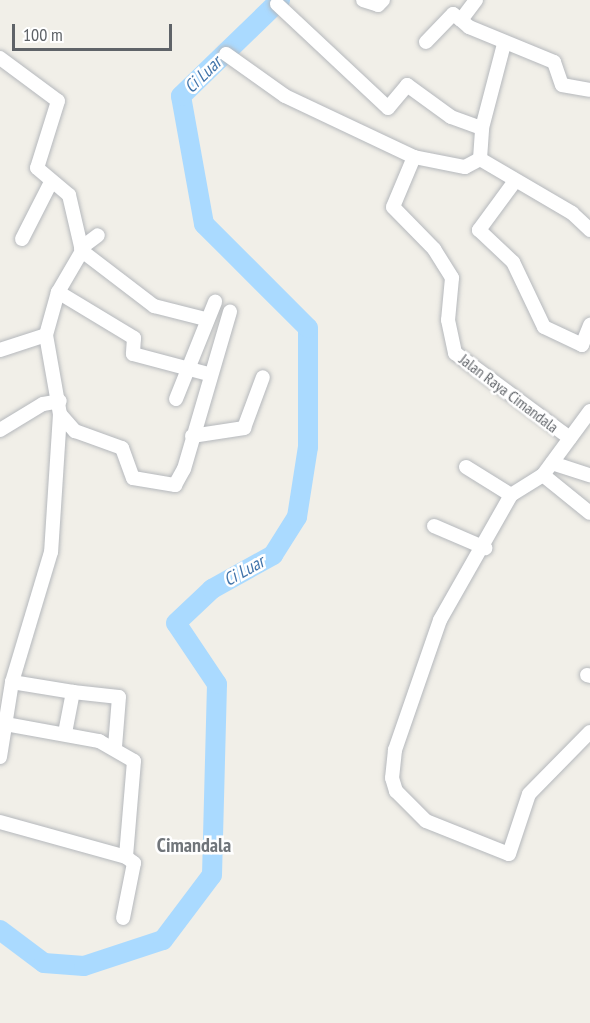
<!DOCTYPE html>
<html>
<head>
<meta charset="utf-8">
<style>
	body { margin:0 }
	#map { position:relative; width:590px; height:1023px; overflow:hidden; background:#f1efe8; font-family:"PT Sans Narrow",sans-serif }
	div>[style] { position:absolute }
	.river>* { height:20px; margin:-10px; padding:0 10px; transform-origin:10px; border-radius:10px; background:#aadaff }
	.roads { filter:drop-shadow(0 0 2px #b5b8bc) drop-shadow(0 0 2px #b5b8bc) }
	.minor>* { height:14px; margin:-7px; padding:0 7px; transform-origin:7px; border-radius:7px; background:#fff }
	span { translate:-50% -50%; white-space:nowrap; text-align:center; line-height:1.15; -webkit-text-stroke:5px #fff; paint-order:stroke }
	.street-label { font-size:16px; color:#5f6368 }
	.water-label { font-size:18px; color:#4174aa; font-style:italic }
	.quarter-label { font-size:20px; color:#70757a; font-weight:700 }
	.scale { position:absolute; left:12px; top:24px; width:160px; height:27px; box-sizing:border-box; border:3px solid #5f6368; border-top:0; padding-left:8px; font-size:18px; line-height:21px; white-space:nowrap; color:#5f6368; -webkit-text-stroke:4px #fff; paint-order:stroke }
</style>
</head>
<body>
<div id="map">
	<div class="river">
		<div style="left:0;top:930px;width:55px;rotate:36.9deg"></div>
		<div style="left:44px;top:963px;width:40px;rotate:4.3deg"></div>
		<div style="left:84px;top:966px;width:83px;rotate:-18.2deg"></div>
		<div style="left:163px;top:940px;width:81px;rotate:-53deg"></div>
		<div style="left:212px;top:875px;width:191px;rotate:-88.5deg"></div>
		<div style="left:217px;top:684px;width:73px;rotate:-123.9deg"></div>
		<div style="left:176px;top:623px;width:50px;rotate:-43.4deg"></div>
		<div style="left:212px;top:589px;width:70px;rotate:-29.1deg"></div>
		<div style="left:273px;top:555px;width:45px;rotate:-57.7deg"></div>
		<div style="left:297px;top:517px;width:71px;rotate:-81.1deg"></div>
		<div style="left:308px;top:447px;width:119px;rotate:-90deg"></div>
		<div style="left:308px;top:328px;width:147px;rotate:-135deg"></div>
		<div style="left:204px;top:224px;width:130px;rotate:-100.2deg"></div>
		<div style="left:181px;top:96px;width:138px;rotate:-44.1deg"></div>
	</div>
	<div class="roads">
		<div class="minor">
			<div style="left:363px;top:0;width:16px;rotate:18deg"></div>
			<div style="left:378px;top:5px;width:7px;rotate:-45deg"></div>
			<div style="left:476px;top:0;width:25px;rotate:127deg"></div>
			<div style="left:461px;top:20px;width:11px;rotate:41deg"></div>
			<div style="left:469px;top:27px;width:92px;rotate:22.4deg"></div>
			<div style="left:554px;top:62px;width:24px;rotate:71deg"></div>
			<div style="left:562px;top:85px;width:28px;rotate:10deg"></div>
			<div style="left:277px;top:4px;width:152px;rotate:43.1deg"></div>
			<div style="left:388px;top:108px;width:30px;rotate:-50deg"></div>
			<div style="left:407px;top:85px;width:54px;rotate:36deg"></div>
			<div style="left:451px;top:117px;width:33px;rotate:20deg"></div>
			<div style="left:426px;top:42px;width:39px;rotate:-46deg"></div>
			<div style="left:453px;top:14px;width:10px;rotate:37deg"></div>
			<div style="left:226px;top:54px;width:72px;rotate:35.4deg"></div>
			<div style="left:285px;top:96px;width:143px;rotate:25.3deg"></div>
			<div style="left:414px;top:157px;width:52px;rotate:11.1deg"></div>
			<div style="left:465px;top:167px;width:17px;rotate:-28deg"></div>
			<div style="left:0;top:58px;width:72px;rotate:36.6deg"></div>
			<div style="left:58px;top:101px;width:70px;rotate:107.4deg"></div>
			<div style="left:37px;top:168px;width:42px;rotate:40.2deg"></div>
			<div style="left:69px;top:195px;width:57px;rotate:76.9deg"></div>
			<div style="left:82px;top:251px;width:48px;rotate:120.3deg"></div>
			<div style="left:58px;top:292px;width:45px;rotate:105.6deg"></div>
			<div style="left:46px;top:335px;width:80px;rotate:80deg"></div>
			<div style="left:60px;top:414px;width:138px;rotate:93.7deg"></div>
			<div style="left:51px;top:552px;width:136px;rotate:106.7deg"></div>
			<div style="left:12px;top:682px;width:76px;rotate:99.1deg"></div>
			<div style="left:482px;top:128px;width:87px;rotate:-75.3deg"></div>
			<div style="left:414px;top:157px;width:54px;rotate:112.8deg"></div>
			<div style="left:393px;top:207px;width:59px;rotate:45.7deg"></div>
			<div style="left:434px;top:249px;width:34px;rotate:58deg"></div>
			<div style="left:452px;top:278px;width:42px;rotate:95.4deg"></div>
			<div style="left:448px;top:320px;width:34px;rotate:78deg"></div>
			<div style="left:455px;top:353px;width:143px;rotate:36.5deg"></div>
			<div style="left:480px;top:159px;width:107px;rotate:30.4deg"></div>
			<div style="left:572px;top:213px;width:25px;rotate:43deg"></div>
			<div style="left:480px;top:159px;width:31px;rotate:-86deg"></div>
			<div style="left:515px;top:181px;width:61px;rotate:126.3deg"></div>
			<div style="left:479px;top:230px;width:47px;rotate:43.3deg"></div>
			<div style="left:513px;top:262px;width:72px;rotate:64.5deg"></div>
			<div style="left:544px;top:327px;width:42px;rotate:25.3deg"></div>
			<div style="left:582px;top:345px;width:22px;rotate:-68deg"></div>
			<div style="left:22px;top:239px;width:64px;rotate:-63deg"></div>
			<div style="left:81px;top:248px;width:21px;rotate:-37deg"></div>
			<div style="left:82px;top:251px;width:91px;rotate:37.4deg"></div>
			<div style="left:154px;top:306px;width:53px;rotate:14.3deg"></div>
			<div style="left:58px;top:292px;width:89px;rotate:31.2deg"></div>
			<div style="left:134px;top:338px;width:16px;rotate:94deg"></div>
			<div style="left:133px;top:354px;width:78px;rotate:14.9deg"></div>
			<div style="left:0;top:350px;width:48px;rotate:-18.1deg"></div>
			<div style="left:176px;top:399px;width:105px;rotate:-68.1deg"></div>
			<div style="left:590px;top:411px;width:79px;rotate:126.3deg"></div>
			<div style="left:543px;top:475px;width:38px;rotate:148deg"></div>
			<div style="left:511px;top:495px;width:144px;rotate:119.6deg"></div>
			<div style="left:440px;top:620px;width:138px;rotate:109.1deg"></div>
			<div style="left:395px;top:750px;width:28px;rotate:96deg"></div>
			<div style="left:392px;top:778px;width:14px;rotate:73deg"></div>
			<div style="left:396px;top:791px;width:42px;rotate:45deg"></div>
			<div style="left:426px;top:821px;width:89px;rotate:21.7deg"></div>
			<div style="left:509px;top:854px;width:63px;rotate:-71.6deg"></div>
			<div style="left:529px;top:794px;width:87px;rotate:-45.5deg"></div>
			<div style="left:60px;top:414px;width:23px;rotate:49deg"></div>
			<div style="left:75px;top:431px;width:50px;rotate:19.9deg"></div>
			<div style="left:122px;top:448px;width:32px;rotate:70deg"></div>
			<div style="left:133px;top:478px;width:43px;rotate:9.5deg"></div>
			<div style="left:175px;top:485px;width:18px;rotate:-61deg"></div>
			<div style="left:184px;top:469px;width:164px;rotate:-73.7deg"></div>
			<div style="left:0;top:430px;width:50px;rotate:-31.2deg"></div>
			<div style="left:43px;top:404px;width:17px;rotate:-10deg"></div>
			<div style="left:192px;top:436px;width:53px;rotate:-8.7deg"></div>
			<div style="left:244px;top:428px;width:54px;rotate:-69.6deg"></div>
			<div style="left:552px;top:463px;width:40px;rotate:18deg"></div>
			<div style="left:466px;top:467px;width:53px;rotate:31.9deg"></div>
			<div style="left:543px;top:475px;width:60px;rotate:39deg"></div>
			<div style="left:434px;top:526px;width:56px;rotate:23.3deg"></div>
			<div style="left:587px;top:675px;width:3px;rotate:18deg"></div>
			<div style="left:12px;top:682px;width:62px;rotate:9.3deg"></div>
			<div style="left:0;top:723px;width:101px;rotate:10.3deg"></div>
			<div style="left:99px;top:741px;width:40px;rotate:29.7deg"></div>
			<div style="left:134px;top:761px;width:96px;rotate:94.8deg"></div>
			<div style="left:126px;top:857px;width:10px;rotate:37deg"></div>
			<div style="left:134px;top:863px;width:56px;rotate:101.3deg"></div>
			<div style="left:65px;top:733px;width:42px;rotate:-79deg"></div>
			<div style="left:73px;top:692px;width:46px;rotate:6.2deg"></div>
			<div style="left:119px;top:697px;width:50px;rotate:94.6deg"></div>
			<div style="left:0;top:822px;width:131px;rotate:15.5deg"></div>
		</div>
	</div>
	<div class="street-label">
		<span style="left:509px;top:393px;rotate:37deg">Jalan Raya Cimandala</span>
	</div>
	<div class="water-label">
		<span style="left:203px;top:75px;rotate:-44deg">Ci Luar</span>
		<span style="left:244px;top:571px;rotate:-29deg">Ci Luar</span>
	</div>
	<div class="quarter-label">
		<span style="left:194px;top:845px">Cimandala</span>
	</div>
	<div class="scale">100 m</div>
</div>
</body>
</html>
